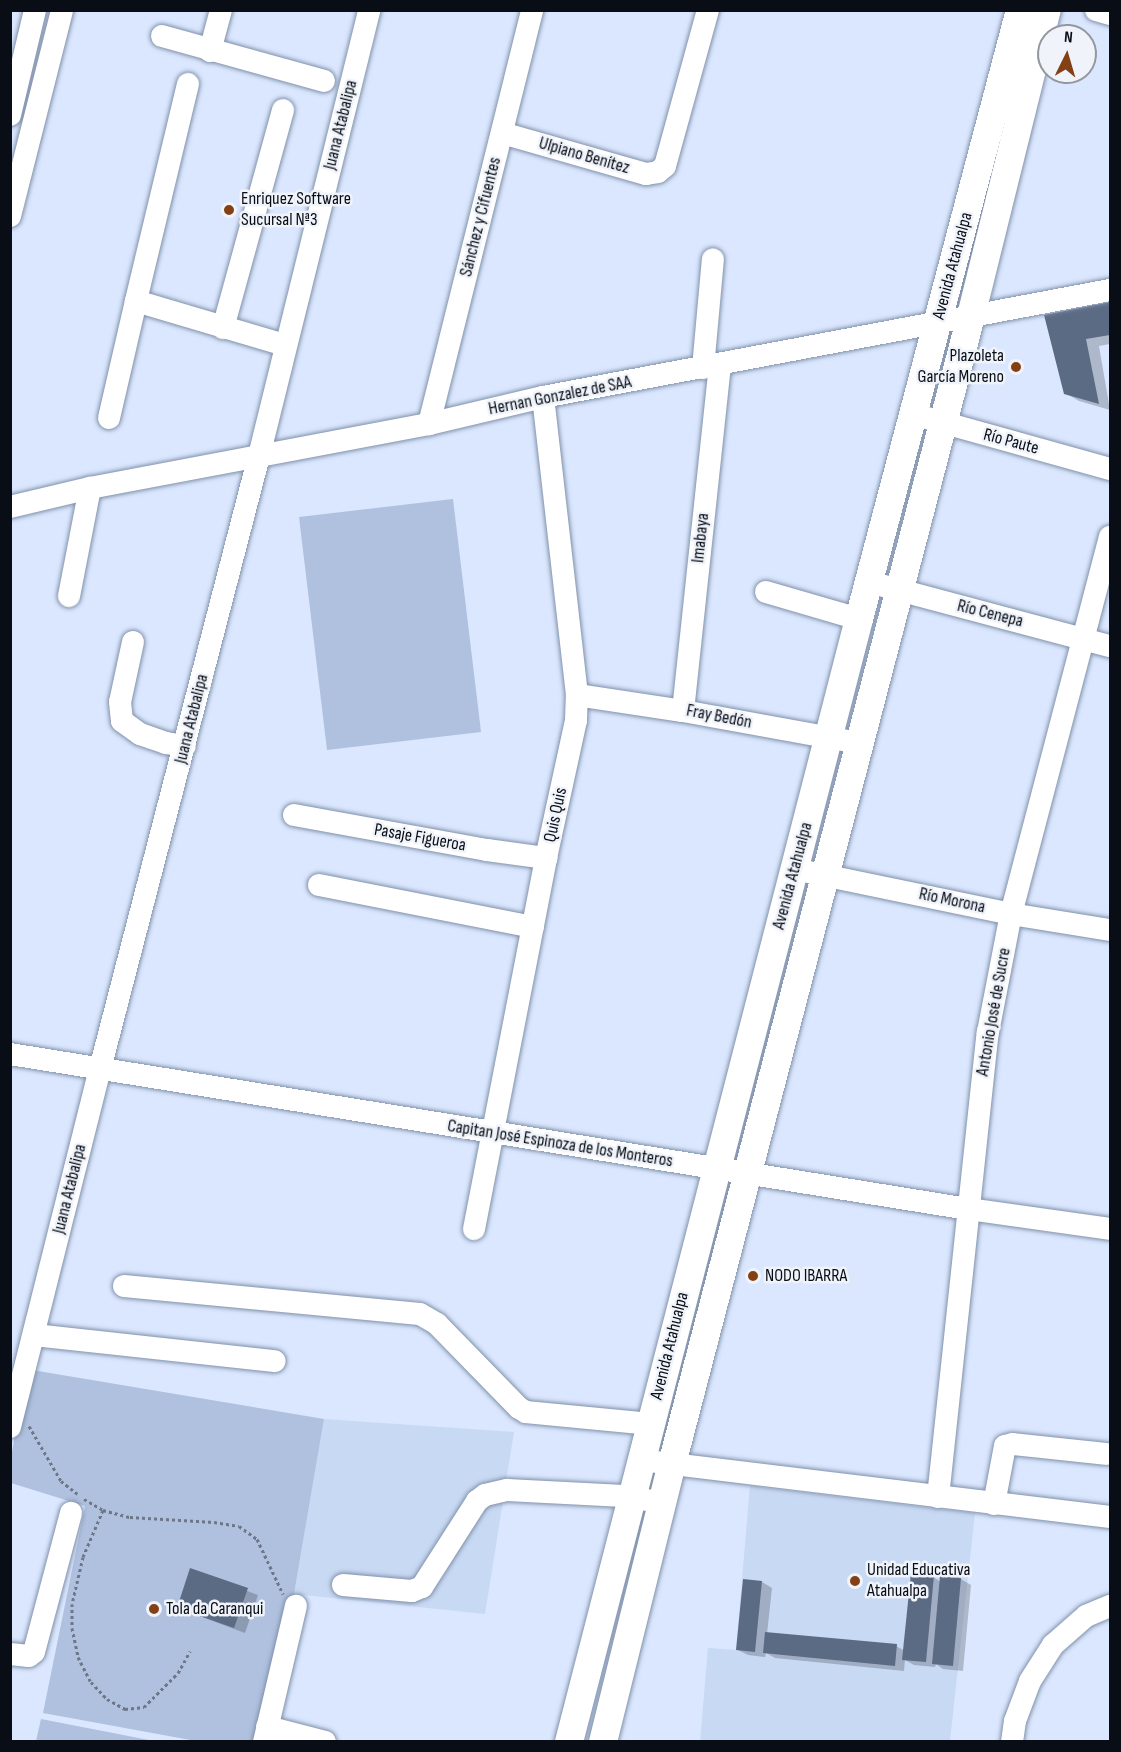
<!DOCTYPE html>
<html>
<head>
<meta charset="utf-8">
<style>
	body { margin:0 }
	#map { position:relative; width:1121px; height:1752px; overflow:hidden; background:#dae7fe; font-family:"Sofia Sans Condensed",sans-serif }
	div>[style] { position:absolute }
	.built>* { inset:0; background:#c8d9f4 }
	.green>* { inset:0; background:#afc1df }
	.shadow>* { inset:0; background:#0003 }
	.building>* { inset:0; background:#5c6b84 }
	.path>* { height:3px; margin-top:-1.5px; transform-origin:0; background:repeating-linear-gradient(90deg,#6e7787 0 3px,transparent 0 6px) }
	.roads { filter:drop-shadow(0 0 2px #8191ab) drop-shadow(0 0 2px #8191ab) }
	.minor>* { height:22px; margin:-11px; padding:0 11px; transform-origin:11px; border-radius:11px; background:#fff }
	.major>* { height:28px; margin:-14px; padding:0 14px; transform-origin:14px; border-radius:14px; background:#fff }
	.dots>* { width:16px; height:16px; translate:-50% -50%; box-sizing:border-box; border:3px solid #f0f4fa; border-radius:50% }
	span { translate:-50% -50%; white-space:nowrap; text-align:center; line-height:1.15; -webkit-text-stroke:5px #f0f4fa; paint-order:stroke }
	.street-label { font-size:18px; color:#080d16 }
	.poi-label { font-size:18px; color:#080d16 }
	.left { translate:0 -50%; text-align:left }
	.right { translate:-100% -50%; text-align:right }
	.frame { position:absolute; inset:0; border:12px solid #080d16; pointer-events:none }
	.north { position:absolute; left:1037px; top:24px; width:60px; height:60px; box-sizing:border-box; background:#f0f4fa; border:2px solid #93989f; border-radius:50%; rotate:5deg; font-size:16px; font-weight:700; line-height:24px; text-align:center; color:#080d16 }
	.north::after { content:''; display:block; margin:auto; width:21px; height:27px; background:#844015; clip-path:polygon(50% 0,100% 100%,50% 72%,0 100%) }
</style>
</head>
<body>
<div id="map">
	<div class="built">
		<div style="clip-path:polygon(324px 1419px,514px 1432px,485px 1614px,294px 1594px)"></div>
		<div style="clip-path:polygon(750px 1486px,975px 1513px,950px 1741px,700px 1742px,708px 1648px,736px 1650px)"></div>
	</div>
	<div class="green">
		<div style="clip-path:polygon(453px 499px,481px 732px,327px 750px,299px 517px)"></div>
		<div style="clip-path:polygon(26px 1369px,324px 1419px,294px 1594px,255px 1741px,196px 1741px,43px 1713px,85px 1506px,11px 1483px,11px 1458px)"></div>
		<div style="clip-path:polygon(41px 1719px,154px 1741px,36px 1741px)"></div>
	</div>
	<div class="shadow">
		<div style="clip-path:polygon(1110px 303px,1110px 344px,1099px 346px,1110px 410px,1079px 401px,1065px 393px,1046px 317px)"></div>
		<div style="clip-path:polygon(191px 1570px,258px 1595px,245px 1633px,178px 1608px)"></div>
		<div style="clip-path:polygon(933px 1577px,941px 1582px,942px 1578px,961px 1579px,971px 1585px,963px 1671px,943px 1669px,936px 1664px,935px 1667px,914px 1665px,905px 1660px,904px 1671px,775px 1658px,766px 1653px,765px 1657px,748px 1655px,738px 1650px,762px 1582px,772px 1588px,767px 1634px,896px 1646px,905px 1651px)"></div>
	</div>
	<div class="building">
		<div style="clip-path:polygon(1110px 302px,1110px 335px,1086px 339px,1099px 404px,1064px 394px,1044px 315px)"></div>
		<div style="clip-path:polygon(190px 1568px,248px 1588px,234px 1628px,177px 1608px)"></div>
		<div style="clip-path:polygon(911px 1573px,934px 1575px,926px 1662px,902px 1660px)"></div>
		<div style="clip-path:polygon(940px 1576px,961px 1578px,953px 1666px,932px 1664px)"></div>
		<div style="clip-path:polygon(743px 1579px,762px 1581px,755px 1652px,736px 1650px)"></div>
		<div style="clip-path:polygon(765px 1632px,897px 1644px,895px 1666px,763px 1653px)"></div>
	</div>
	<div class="path">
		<div style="left:29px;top:1426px;width:64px;rotate:59.8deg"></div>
		<div style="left:61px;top:1481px;width:23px;rotate:38deg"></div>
		<div style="left:84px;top:1499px;width:22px;rotate:30deg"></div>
		<div style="left:103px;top:1510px;width:28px;rotate:15deg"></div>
		<div style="left:130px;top:1517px;width:84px;rotate:3.4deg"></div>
		<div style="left:214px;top:1522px;width:25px;rotate:9deg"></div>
		<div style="left:239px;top:1526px;width:22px;rotate:36deg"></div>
		<div style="left:257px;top:1539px;width:61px;rotate:64.7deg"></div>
		<div style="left:103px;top:1510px;width:51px;rotate:113.1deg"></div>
		<div style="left:83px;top:1557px;width:48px;rotate:103.2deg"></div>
		<div style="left:72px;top:1604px;width:24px;rotate:90deg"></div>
		<div style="left:72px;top:1628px;width:30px;rotate:78deg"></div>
		<div style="left:78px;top:1657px;width:28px;rotate:63deg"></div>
		<div style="left:91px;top:1682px;width:23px;rotate:47deg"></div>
		<div style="left:107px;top:1699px;width:21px;rotate:29deg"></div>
		<div style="left:125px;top:1709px;width:19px;rotate:-6deg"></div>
		<div style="left:144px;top:1707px;width:48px;rotate:-45deg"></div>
		<div style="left:178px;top:1673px;width:25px;rotate:-61deg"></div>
	</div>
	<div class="roads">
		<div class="minor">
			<div style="left:1096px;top:10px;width:15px;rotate:16deg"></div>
			<div style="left:162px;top:36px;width:168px;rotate:15.5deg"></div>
			<div style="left:210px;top:51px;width:42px;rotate:-75deg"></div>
			<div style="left:188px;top:84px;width:223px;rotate:103.5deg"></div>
			<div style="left:136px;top:301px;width:155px;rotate:16.5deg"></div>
			<div style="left:10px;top:115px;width:108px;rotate:-76.6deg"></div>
			<div style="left:502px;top:133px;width:150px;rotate:15.9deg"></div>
			<div style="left:646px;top:174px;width:12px;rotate:-9deg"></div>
			<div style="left:658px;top:172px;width:9px;rotate:-41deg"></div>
			<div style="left:665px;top:166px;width:162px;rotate:-74.6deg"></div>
			<div style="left:10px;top:216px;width:212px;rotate:-75.8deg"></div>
			<div style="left:223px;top:328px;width:226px;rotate:-74.6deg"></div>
			<div style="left:703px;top:368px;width:109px;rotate:-84.8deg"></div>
			<div style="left:913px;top:414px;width:205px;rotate:15.6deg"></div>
			<div style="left:109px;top:418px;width:120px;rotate:-77deg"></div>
			<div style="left:429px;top:424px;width:427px;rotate:-76deg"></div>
			<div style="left:10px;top:507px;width:82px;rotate:-13.4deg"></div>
			<div style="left:90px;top:488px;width:345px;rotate:-10.7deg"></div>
			<div style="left:429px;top:424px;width:117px;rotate:-13.3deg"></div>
			<div style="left:543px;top:397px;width:577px;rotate:-10.69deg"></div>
			<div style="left:869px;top:582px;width:249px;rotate:14.9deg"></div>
			<div style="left:766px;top:592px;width:97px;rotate:16.2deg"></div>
			<div style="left:69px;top:596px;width:110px;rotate:-79deg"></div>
			<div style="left:133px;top:642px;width:61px;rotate:102.2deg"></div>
			<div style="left:120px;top:702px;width:19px;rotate:84deg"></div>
			<div style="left:122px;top:721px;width:22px;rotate:36deg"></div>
			<div style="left:140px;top:734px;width:28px;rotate:19deg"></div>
			<div style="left:166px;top:743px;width:19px;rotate:9deg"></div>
			<div style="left:577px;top:695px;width:107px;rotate:8.6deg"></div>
			<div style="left:683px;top:711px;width:179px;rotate:10.3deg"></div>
			<div style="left:683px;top:711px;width:348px;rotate:-83.9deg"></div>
			<div style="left:294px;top:815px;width:196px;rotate:10.3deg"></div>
			<div style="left:487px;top:850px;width:60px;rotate:7.7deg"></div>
			<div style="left:794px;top:869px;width:222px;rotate:11.7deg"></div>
			<div style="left:1011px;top:914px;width:100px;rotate:9.2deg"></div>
			<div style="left:319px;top:885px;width:218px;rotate:11.1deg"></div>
			<div style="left:10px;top:1054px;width:970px;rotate:9.19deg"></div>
			<div style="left:968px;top:1209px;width:143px;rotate:8deg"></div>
			<div style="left:474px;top:1229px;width:378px;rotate:-79deg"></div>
			<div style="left:546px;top:858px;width:141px;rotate:-77.7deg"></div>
			<div style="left:576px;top:720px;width:25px;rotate:-88deg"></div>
			<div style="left:577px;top:695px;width:300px;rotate:-96.5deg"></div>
			<div style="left:124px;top:1286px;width:297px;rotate:5.4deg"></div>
			<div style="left:420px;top:1314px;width:20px;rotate:30deg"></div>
			<div style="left:437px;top:1324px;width:117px;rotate:45.7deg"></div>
			<div style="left:519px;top:1408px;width:8px;rotate:30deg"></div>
			<div style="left:526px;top:1412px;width:125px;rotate:5.5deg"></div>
			<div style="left:34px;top:1335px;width:242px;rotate:6.2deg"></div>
			<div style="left:10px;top:1427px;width:369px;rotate:-75.9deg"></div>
			<div style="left:100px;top:1069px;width:633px;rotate:-75.46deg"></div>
			<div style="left:259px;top:456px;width:459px;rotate:-76.1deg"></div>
			<div style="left:656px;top:1462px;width:457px;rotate:6.9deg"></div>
			<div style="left:938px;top:1497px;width:468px;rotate:-83.9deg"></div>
			<div style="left:988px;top:1032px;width:120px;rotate:-79deg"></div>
			<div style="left:1011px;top:914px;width:390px;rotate:-75.3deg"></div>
			<div style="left:994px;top:1504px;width:59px;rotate:-79.3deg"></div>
			<div style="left:1005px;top:1446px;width:8px;rotate:-14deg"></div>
			<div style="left:1013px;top:1444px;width:94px;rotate:6.1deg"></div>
			<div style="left:343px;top:1585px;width:69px;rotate:5deg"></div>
			<div style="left:412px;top:1591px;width:11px;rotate:-22deg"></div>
			<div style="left:422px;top:1587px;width:102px;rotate:-57.4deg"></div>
			<div style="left:477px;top:1501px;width:10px;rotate:-37deg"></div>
			<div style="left:485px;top:1495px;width:23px;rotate:-13deg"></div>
			<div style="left:507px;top:1490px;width:117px;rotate:2.9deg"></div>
			<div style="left:624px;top:1496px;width:39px;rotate:10deg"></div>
			<div style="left:10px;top:1654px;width:19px;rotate:6deg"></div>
			<div style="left:29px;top:1656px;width:6px;rotate:-39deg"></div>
			<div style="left:34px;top:1652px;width:144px;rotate:-75.1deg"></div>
			<div style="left:267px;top:1727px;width:60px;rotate:14.5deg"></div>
			<div style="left:264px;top:1742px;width:140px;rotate:-76.8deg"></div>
			<div style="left:1012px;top:1742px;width:21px;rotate:-82deg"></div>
			<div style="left:1015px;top:1721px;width:43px;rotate:-69.4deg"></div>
			<div style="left:1030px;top:1681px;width:43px;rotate:-57.4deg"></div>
			<div style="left:1053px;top:1645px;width:44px;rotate:-41.3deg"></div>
			<div style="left:1086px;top:1616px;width:26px;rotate:-23deg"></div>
		</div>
		<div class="major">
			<div style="left:569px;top:1742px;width:1160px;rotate:-75.52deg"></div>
			<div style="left:859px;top:619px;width:630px;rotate:-75.19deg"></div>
			<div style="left:603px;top:1742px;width:286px;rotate:-76.1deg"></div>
			<div style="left:672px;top:1464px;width:1186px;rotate:-75.4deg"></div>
			<div style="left:971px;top:316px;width:315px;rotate:-76.1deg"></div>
		</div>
	</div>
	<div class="dots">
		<div style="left:229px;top:210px;background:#844015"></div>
		<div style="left:1016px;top:367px;background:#844015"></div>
		<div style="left:753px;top:1276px;background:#844015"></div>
		<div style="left:855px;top:1581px;background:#844015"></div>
		<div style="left:154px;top:1609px;background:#844015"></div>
	</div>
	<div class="street-label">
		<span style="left:341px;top:125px;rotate:-76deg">Juana Atabalipa</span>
		<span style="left:584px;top:156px;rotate:16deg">Ulpiano Benítez</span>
		<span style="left:481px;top:217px;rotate:-76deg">Sánchez y Cifuentes</span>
		<span style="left:953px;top:266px;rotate:-75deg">Avenida Atahualpa</span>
		<span style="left:560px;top:396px;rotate:-11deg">Hernan Gonzalez de SAA</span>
		<span style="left:1011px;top:442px;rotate:15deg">Río Paute</span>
		<span style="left:701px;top:538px;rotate:-84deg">Imabaya</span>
		<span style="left:990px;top:614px;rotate:14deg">Río Cenepa</span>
		<span style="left:719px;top:717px;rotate:11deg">Fray Bedón</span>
		<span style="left:192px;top:719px;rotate:-76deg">Juana Atabalipa</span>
		<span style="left:556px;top:815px;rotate:-78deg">Quis Quis</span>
		<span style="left:420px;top:838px;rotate:10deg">Pasaje Figueroa</span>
		<span style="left:793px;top:876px;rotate:-75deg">Avenida Atahualpa</span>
		<span style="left:952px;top:901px;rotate:12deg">Río Morona</span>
		<span style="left:994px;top:1012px;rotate:-80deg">Antonio José de Sucre</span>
		<span style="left:560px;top:1144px;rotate:9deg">Capitan José Espinoza de los Monteros</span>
		<span style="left:70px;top:1189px;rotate:-76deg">Juana Atabalipa</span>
		<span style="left:670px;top:1346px;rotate:-76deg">Avenida Atahualpa</span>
	</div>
	<div class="poi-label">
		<span class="left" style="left:241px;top:210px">Enriquez Software<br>Sucursal Nª3</span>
		<span class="right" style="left:1004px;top:367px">Plazoleta<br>García Moreno</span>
		<span class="left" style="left:765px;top:1276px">NODO IBARRA</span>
		<span class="left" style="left:867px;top:1581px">Unidad Educativa<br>Atahualpa</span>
		<span class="left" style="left:166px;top:1609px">Tola da Caranqui</span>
	</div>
	<div class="frame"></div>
	<div class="north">N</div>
</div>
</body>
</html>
